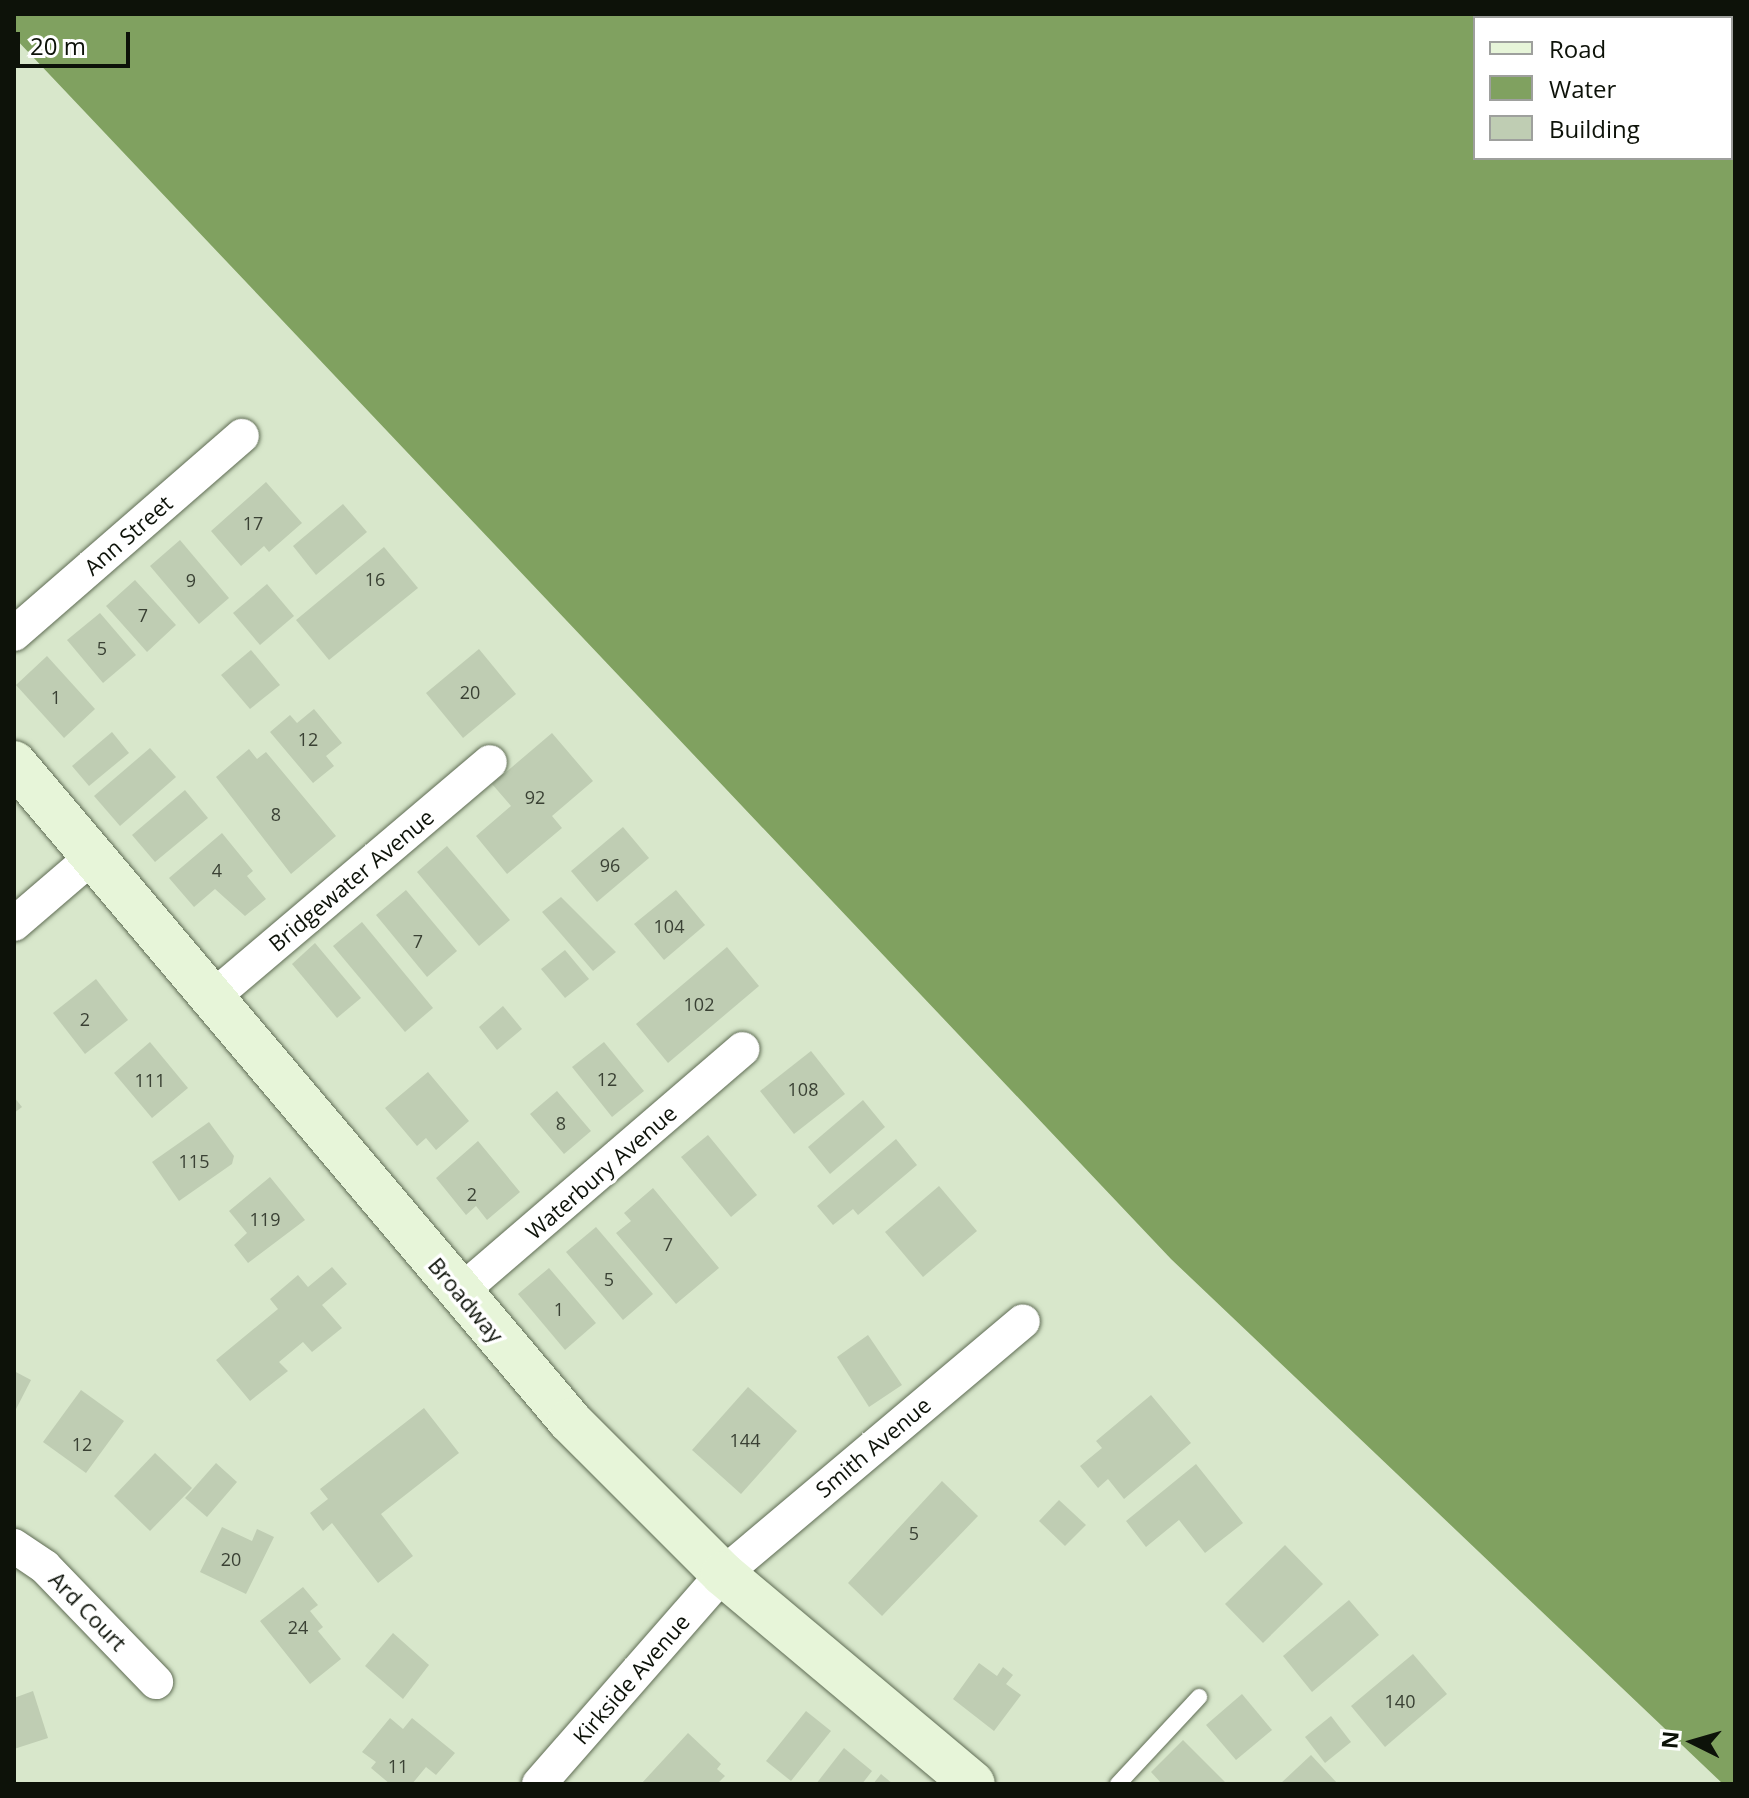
<!DOCTYPE html>
<html>
<head>
<meta charset="utf-8">
<style>
	body { margin:0 }
	#map { position:relative; width:1749px; height:1798px; overflow:hidden; background:#d8e7cb; font-family:"Open Sans",sans-serif }
	div>[style] { position:absolute }
	.water>* { inset:0; background:#80a160 }
	.building>* { inset:0; background:#bfcdb3 }
	.roads { filter:drop-shadow(0 0 2px #5f6c54) drop-shadow(0 0 2px #5f6c54) }
	.lane>* { height:16px; margin:-8px; padding:0 8px; transform-origin:8px; border-radius:8px; background:#fff }
	.street>* { height:34px; margin:-17px; padding:0 17px; transform-origin:17px; border-radius:17px; background:#fff }
	.secondary>* { height:44px; margin:-22px; padding:0 22px; transform-origin:22px; border-radius:22px; background:#e7f5d9 }
	span { translate:-50% -50%; white-space:nowrap; text-align:center; line-height:1.15; -webkit-text-stroke:7px #fff; paint-order:stroke }
	.number-label { font-size:18px; color:#3a4134 }
	.number-label span { -webkit-text-stroke-width:0 }
	.street-label { font-size:22px; color:#0d1209 }
	.frame { position:absolute; inset:0; border:16px solid #0d1209; pointer-events:none }
	.legend { position:absolute; left:1473px; top:16px; width:260px; height:144px; box-sizing:border-box; background:#fff; border:2px solid #9ea09d; margin:0; padding:10px 14px; list-style:none; font-size:24px; color:#0d1209 }
	.legend li { display:flex; align-items:center; gap:16px; height:40px }
	.legend b { width:40px; border:2px solid #9ea09d }
	.north { position:absolute; left:1653px; top:1702px; width:80px; height:80px; -webkit-text-stroke:6px #fff; paint-order:stroke; rotate:275deg; font-size:22px; font-weight:700; line-height:32px; text-align:center; color:#0d1209 }
	.north::after { content:''; display:block; margin:auto; width:28px; height:36px; background:#0d1209; clip-path:polygon(50% 0,100% 100%,50% 72%,0 100%) }
	.scale { position:absolute; left:16px; top:32px; width:114px; height:36px; box-sizing:border-box; border:4px solid #0d1209; border-top:0; padding-left:10px; font-size:24px; line-height:28px; white-space:nowrap; color:#0d1209; -webkit-text-stroke:6px #fff; paint-order:stroke }
</style>
</head>
<body>
<div id="map">
	<div class="water">
		<div style="clip-path:polygon(evenodd,14px 14px,1735px 14px,1735px 1784px,1723px 1784px,1171px 1259px,14px 37px,14px 14px,1475px 18px,1731px 18px,1731px 158px,1475px 158px,1475px 18px)"></div>
	</div>
	<div class="building">
		<div style="clip-path:polygon(266px 482px,302px 523px,269px 552px,264px 546px,241px 566px,211px 531px)"></div>
		<div style="clip-path:polygon(343px 504px,367px 532px,316px 575px,293px 546px)"></div>
		<div style="clip-path:polygon(180px 540px,229px 598px,199px 624px,150px 566px)"></div>
		<div style="clip-path:polygon(384px 547px,418px 588px,329px 660px,296px 620px)"></div>
		<div style="clip-path:polygon(135px 580px,176px 625px,147px 652px,106px 606px)"></div>
		<div style="clip-path:polygon(267px 584px,294px 616px,260px 645px,233px 613px)"></div>
		<div style="clip-path:polygon(100px 613px,136px 655px,103px 683px,67px 640px)"></div>
		<div style="clip-path:polygon(479px 649px,516px 694px,463px 738px,426px 693px)"></div>
		<div style="clip-path:polygon(251px 650px,280px 685px,250px 709px,221px 675px)"></div>
		<div style="clip-path:polygon(47px 656px,95px 709px,64px 738px,16px 685px)"></div>
		<div style="clip-path:polygon(314px 709px,342px 743px,326px 756px,334px 766px,313px 783px,270px 732px,290px 715px,297px 723px)"></div>
		<div style="clip-path:polygon(112px 732px,129px 753px,89px 786px,72px 766px)"></div>
		<div style="clip-path:polygon(552px 733px,593px 781px,552px 816px,562px 828px,507px 874px,476px 836px,511px 806px,492px 784px)"></div>
		<div style="clip-path:polygon(150px 748px,176px 777px,120px 826px,94px 796px)"></div>
		<div style="clip-path:polygon(249px 749px,257px 759px,266px 752px,336px 836px,291px 874px,216px 777px)"></div>
		<div style="clip-path:polygon(185px 790px,208px 818px,155px 862px,132px 835px)"></div>
		<div style="clip-path:polygon(623px 827px,649px 858px,597px 902px,571px 871px)"></div>
		<div style="clip-path:polygon(222px 833px,253px 871px,247px 876px,266px 899px,245px 916px,215px 889px,194px 907px,169px 878px)"></div>
		<div style="clip-path:polygon(447px 846px,510px 920px,479px 946px,417px 872px)"></div>
		<div style="clip-path:polygon(406px 890px,457px 951px,427px 977px,376px 915px)"></div>
		<div style="clip-path:polygon(676px 890px,705px 925px,664px 960px,634px 924px)"></div>
		<div style="clip-path:polygon(561px 897px,616px 952px,593px 971px,542px 912px)"></div>
		<div style="clip-path:polygon(362px 922px,433px 1008px,405px 1032px,333px 946px)"></div>
		<div style="clip-path:polygon(315px 943px,361px 998px,337px 1018px,292px 964px)"></div>
		<div style="clip-path:polygon(727px 947px,759px 986px,668px 1063px,636px 1024px)"></div>
		<div style="clip-path:polygon(565px 950px,589px 979px,565px 998px,541px 969px)"></div>
		<div style="clip-path:polygon(96px 979px,128px 1020px,85px 1054px,53px 1013px)"></div>
		<div style="clip-path:polygon(503px 1006px,522px 1029px,497px 1050px,479px 1027px)"></div>
		<div style="clip-path:polygon(150px 1042px,188px 1088px,152px 1118px,114px 1073px)"></div>
		<div style="clip-path:polygon(604px 1042px,644px 1091px,612px 1117px,572px 1067px)"></div>
		<div style="clip-path:polygon(811px 1051px,845px 1094px,794px 1134px,760px 1091px)"></div>
		<div style="clip-path:polygon(428px 1072px,469px 1121px,436px 1150px,426px 1138px,417px 1146px,385px 1108px)"></div>
		<div style="clip-path:polygon(557px 1091px,591px 1131px,564px 1154px,530px 1114px)"></div>
		<div style="clip-path:polygon(14px 1097px,22px 1107px,14px 1113px)"></div>
		<div style="clip-path:polygon(863px 1100px,885px 1127px,830px 1174px,808px 1147px)"></div>
		<div style="clip-path:polygon(209px 1122px,234px 1156px,232px 1164px,179px 1201px,152px 1162px)"></div>
		<div style="clip-path:polygon(708px 1135px,757px 1195px,731px 1217px,681px 1157px)"></div>
		<div style="clip-path:polygon(896px 1139px,917px 1165px,858px 1215px,853px 1209px,833px 1225px,817px 1206px)"></div>
		<div style="clip-path:polygon(478px 1141px,520px 1192px,487px 1220px,476px 1206px,466px 1215px,436px 1178px)"></div>
		<div style="clip-path:polygon(270px 1177px,305px 1220px,248px 1263px,234px 1245px,247px 1233px,229px 1211px)"></div>
		<div style="clip-path:polygon(939px 1186px,977px 1231px,923px 1277px,885px 1232px)"></div>
		<div style="clip-path:polygon(653px 1188px,719px 1268px,676px 1304px,616px 1233px,631px 1221px,624px 1213px)"></div>
		<div style="clip-path:polygon(596px 1227px,653px 1294px,623px 1320px,566px 1252px)"></div>
		<div style="clip-path:polygon(332px 1267px,347px 1284px,322px 1305px,342px 1328px,312px 1352px,303px 1342px,279px 1362px,288px 1371px,250px 1401px,216px 1360px,278px 1309px,270px 1299px,298px 1275px,308px 1287px)"></div>
		<div style="clip-path:polygon(549px 1268px,596px 1323px,565px 1350px,518px 1294px)"></div>
		<div style="clip-path:polygon(868px 1335px,902px 1385px,869px 1407px,837px 1357px)"></div>
		<div style="clip-path:polygon(14px 1371px,31px 1380px,14px 1413px)"></div>
		<div style="clip-path:polygon(748px 1387px,797px 1431px,741px 1494px,692px 1450px)"></div>
		<div style="clip-path:polygon(81px 1390px,124px 1421px,86px 1473px,43px 1442px)"></div>
		<div style="clip-path:polygon(1151px 1395px,1191px 1443px,1124px 1499px,1108px 1479px,1098px 1488px,1080px 1466px,1102px 1448px,1096px 1441px)"></div>
		<div style="clip-path:polygon(424px 1408px,459px 1453px,381px 1514px,413px 1556px,378px 1583px,332px 1523px,323px 1531px,310px 1513px,328px 1499px,320px 1489px)"></div>
		<div style="clip-path:polygon(155px 1453px,192px 1488px,150px 1531px,114px 1496px)"></div>
		<div style="clip-path:polygon(216px 1463px,237px 1482px,207px 1517px,185px 1498px)"></div>
		<div style="clip-path:polygon(1196px 1464px,1243px 1523px,1205px 1553px,1179px 1520px,1146px 1547px,1126px 1521px)"></div>
		<div style="clip-path:polygon(942px 1481px,978px 1516px,882px 1616px,848px 1583px)"></div>
		<div style="clip-path:polygon(1059px 1500px,1086px 1525px,1065px 1546px,1039px 1521px)"></div>
		<div style="clip-path:polygon(222px 1527px,252px 1541px,257px 1529px,274px 1537px,246px 1594px,200px 1572px)"></div>
		<div style="clip-path:polygon(1285px 1545px,1323px 1584px,1263px 1643px,1225px 1604px)"></div>
		<div style="clip-path:polygon(303px 1587px,318px 1605px,310px 1611px,323px 1627px,318px 1631px,341px 1659px,310px 1684px,260px 1621px)"></div>
		<div style="clip-path:polygon(1349px 1600px,1379px 1635px,1312px 1692px,1283px 1656px)"></div>
		<div style="clip-path:polygon(393px 1633px,429px 1665px,403px 1699px,365px 1666px)"></div>
		<div style="clip-path:polygon(1413px 1654px,1447px 1694px,1385px 1747px,1351px 1706px)"></div>
		<div style="clip-path:polygon(979px 1663px,997px 1676px,1003px 1667px,1013px 1675px,1006px 1684px,1021px 1695px,994px 1731px,953px 1699px)"></div>
		<div style="clip-path:polygon(33px 1691px,48px 1738px,14px 1749px,14px 1698px)"></div>
		<div style="clip-path:polygon(1242px 1694px,1272px 1730px,1236px 1760px,1206px 1725px)"></div>
		<div style="clip-path:polygon(806px 1711px,831px 1731px,791px 1781px,766px 1761px)"></div>
		<div style="clip-path:polygon(1331px 1716px,1351px 1742px,1325px 1763px,1305px 1737px)"></div>
		<div style="clip-path:polygon(390px 1718px,403px 1729px,412px 1718px,455px 1753px,436px 1775px,426px 1767px,412px 1784px,390px 1784px,371px 1768px,376px 1762px,362px 1752px)"></div>
		<div style="clip-path:polygon(688px 1733px,721px 1764px,717px 1769px,725px 1776px,717px 1784px,641px 1784px)"></div>
		<div style="clip-path:polygon(1183px 1740px,1227px 1784px,1162px 1784px,1151px 1772px)"></div>
		<div style="clip-path:polygon(844px 1748px,872px 1771px,862px 1784px,816px 1784px)"></div>
		<div style="clip-path:polygon(1311px 1755px,1338px 1784px,1280px 1784px)"></div>
		<div style="clip-path:polygon(881px 1774px,893px 1784px,873px 1784px)"></div>
	</div>
	<div class="roads">
		<div class="lane">
			<div style="left:1118px;top:1784px;width:119px;rotate:-47deg"></div>
		</div>
		<div class="street">
			<div style="left:14px;top:634px;width:302px;rotate:-41deg"></div>
			<div style="left:14px;top:924px;width:101px;rotate:-40.6deg"></div>
			<div style="left:213px;top:997px;width:363px;rotate:-40.3deg"></div>
			<div style="left:459px;top:1293px;width:374px;rotate:-40.7deg"></div>
			<div style="left:14px;top:1546px;width:37px;rotate:34deg"></div>
			<div style="left:45px;top:1567px;width:160px;rotate:46deg"></div>
			<div style="left:539px;top:1784px;width:279px;rotate:-48.8deg"></div>
			<div style="left:723px;top:1574px;width:392px;rotate:-40.1deg"></div>
		</div>
		<div class="secondary">
			<div style="left:14px;top:763px;width:861px;rotate:49.8deg"></div>
			<div style="left:570px;top:1421px;width:216px;rotate:45deg"></div>
			<div style="left:723px;top:1574px;width:326px;rotate:40deg"></div>
		</div>
	</div>
	<div class="number-label">
		<span style="left:253px;top:523px">17</span>
		<span style="left:375px;top:579px">16</span>
		<span style="left:191px;top:580px">9</span>
		<span style="left:143px;top:615px">7</span>
		<span style="left:102px;top:648px">5</span>
		<span style="left:470px;top:692px">20</span>
		<span style="left:56px;top:697px">1</span>
		<span style="left:308px;top:739px">12</span>
		<span style="left:535px;top:797px">92</span>
		<span style="left:276px;top:814px">8</span>
		<span style="left:610px;top:865px">96</span>
		<span style="left:217px;top:870px">4</span>
		<span style="left:669px;top:926px">104</span>
		<span style="left:418px;top:941px">7</span>
		<span style="left:699px;top:1004px">102</span>
		<span style="left:85px;top:1019px">2</span>
		<span style="left:607px;top:1079px">12</span>
		<span style="left:150px;top:1080px">111</span>
		<span style="left:803px;top:1089px">108</span>
		<span style="left:561px;top:1123px">8</span>
		<span style="left:194px;top:1161px">115</span>
		<span style="left:472px;top:1194px">2</span>
		<span style="left:265px;top:1219px">119</span>
		<span style="left:668px;top:1244px">7</span>
		<span style="left:609px;top:1279px">5</span>
		<span style="left:559px;top:1309px">1</span>
		<span style="left:745px;top:1440px">144</span>
		<span style="left:82px;top:1444px">12</span>
		<span style="left:914px;top:1533px">5</span>
		<span style="left:231px;top:1559px">20</span>
		<span style="left:298px;top:1627px">24</span>
		<span style="left:1400px;top:1701px">140</span>
		<span style="left:398px;top:1766px">11</span>
	</div>
	<div class="street-label">
		<span style="left:128px;top:535px;rotate:-41deg">Ann Street</span>
		<span style="left:351px;top:880px;rotate:-40deg">Bridgewater Avenue</span>
		<span style="left:601px;top:1172px;rotate:-41deg">Waterbury Avenue</span>
		<span style="left:466px;top:1300px;rotate:50deg">Broadway</span>
		<span style="left:873px;top:1447px;rotate:-40deg">Smith Avenue</span>
		<span style="left:88px;top:1611px;rotate:46deg">Ard Court</span>
		<span style="left:631px;top:1679px;rotate:-49deg">Kirkside Avenue</span>
	</div>
	<div class="frame"></div>
	<ul class="legend">
	<li><b style="height:10px;background:#e7f5d9"></b>Road</li>
	<li><b style="height:22px;background:#80a160"></b>Water</li>
	<li><b style="height:22px;background:#bfcdb3"></b>Building</li>
	</ul>
	<div class="north">N</div>
	<div class="scale">20 m</div>
</div>
</body>
</html>
